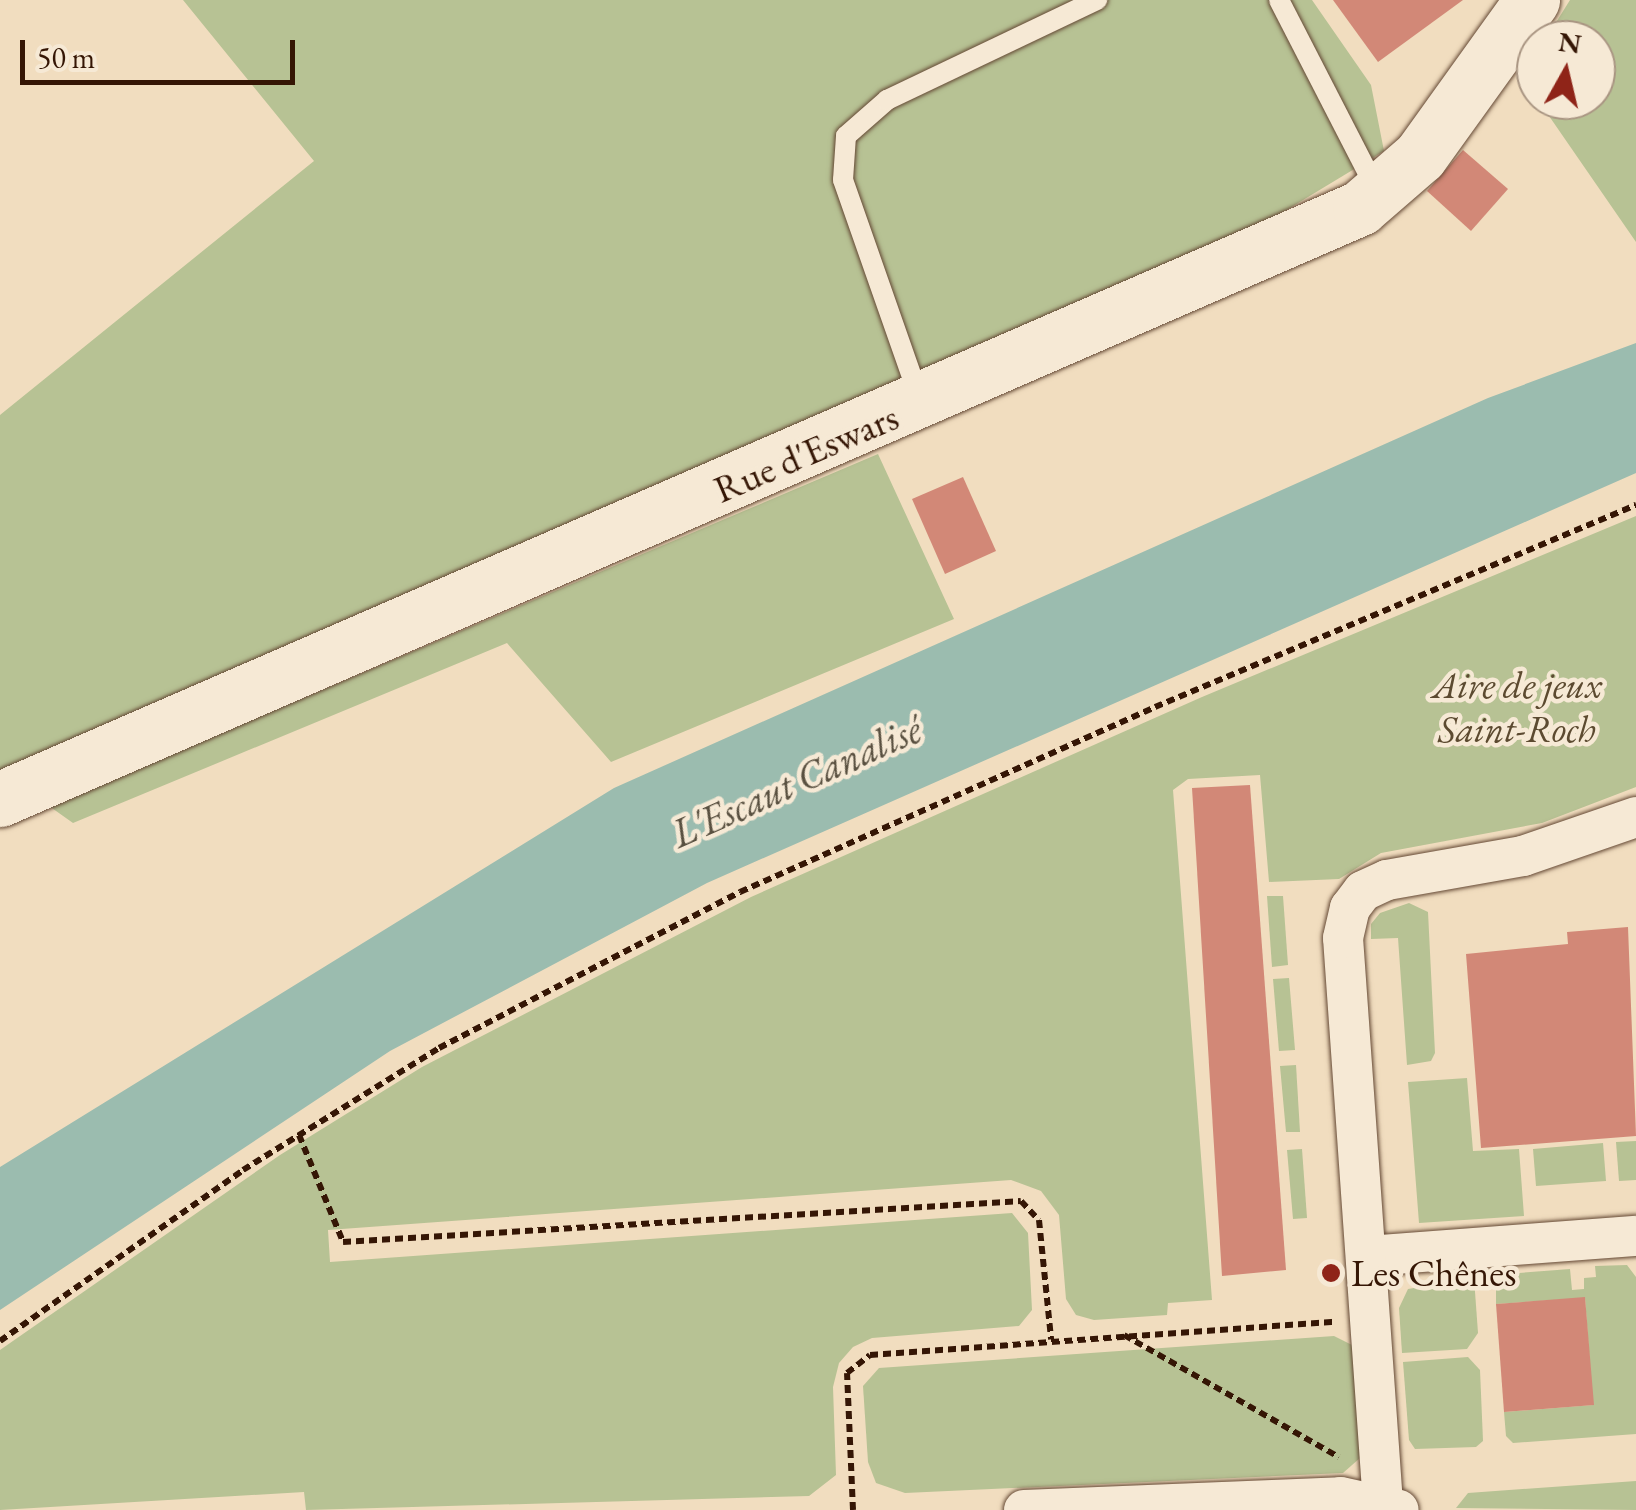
<!DOCTYPE html>
<html>
<head>
<meta charset="utf-8">
<style>
	body { margin:0 }
	#map { position:relative; width:1636px; height:1510px; overflow:hidden; background:#f1ddbf; font-family:"EB Garamond",serif }
	div>[style] { position:absolute }
	.green>* { inset:0; background:#b7c294 }
	.water>* { inset:0; background:#9bbcaf }
	.building>* { inset:0; background:#d28877 }
	.path>* { height:6px; margin-top:-3px; transform-origin:0; background:repeating-linear-gradient(90deg,#351605 0 8px,transparent 0 13px) }
	.roads { filter:drop-shadow(0 0 2px #644834) drop-shadow(0 0 2px #644834) }
	.lane>* { height:20px; margin:-10px; padding:0 10px; transform-origin:10px; border-radius:10px; background:#f6e9d5 }
	.street>* { height:40px; margin:-20px; padding:0 20px; transform-origin:20px; border-radius:20px; background:#f6e9d5 }
	.secondary>* { height:55px; margin:-27.5px; padding:0 27.5px; transform-origin:27.5px; border-radius:27.5px; background:#f6e9d5 }
	.dots>* { width:28px; height:28px; translate:-50% -50%; box-sizing:border-box; border:5px solid #f6e9d5; border-radius:50% }
	span { translate:-50% -50%; white-space:nowrap; text-align:center; line-height:1.15; -webkit-text-stroke:9px #f6e9d5; paint-order:stroke }
	.street-label { font-size:38px; color:#351605 }
	.park-label { font-size:38px; color:#5c4a30; font-style:italic }
	.poi-label { font-size:38px; color:#351605 }
	.left { translate:0 -50%; text-align:left }
	.water-label { font-size:40px; color:#595040; font-style:italic }
	.north { position:absolute; left:1516px; top:20px; width:100px; height:100px; box-sizing:border-box; background:#f6e9d5; border:2px solid #a99582; border-radius:50%; rotate:8deg; font-size:28px; font-weight:700; line-height:40px; text-align:center; color:#351605 }
	.north::after { content:''; display:block; margin:auto; width:35px; height:45px; background:#8f2418; clip-path:polygon(50% 0,100% 100%,50% 72%,0 100%) }
	.scale { position:absolute; left:20px; top:40px; width:275px; height:45px; box-sizing:border-box; border:5px solid #351605; border-top:0; padding-left:12px; font-size:30px; line-height:35px; white-space:nowrap; color:#351605; -webkit-text-stroke:8px #f6e9d5; paint-order:stroke }
</style>
</head>
<body>
<div id="map">
	<div class="green">
		<div style="clip-path:polygon(183px 0,1312px 0,1371px 85px,1384px 151px,1240px 238px,0 772px,0 415px,314px 161px)"></div>
		<div style="clip-path:polygon(1570px 0,1636px 0,1636px 242px,1538px 100px,1596px 100px,1596px 40px,1545px 40px)"></div>
		<div style="clip-path:polygon(878px 454px,954px 619px,611px 762px,507px 643px,73px 823px,49px 806px)"></div>
		<div style="clip-path:polygon(1636px 516px,1636px 787px,1542px 823px,1381px 853px,1339px 879px,1269px 882px,1260px 775px,1188px 779px,1173px 790px,1212px 1300px,1168px 1303px,1167px 1315px,1094px 1320px,1076px 1315px,1066px 1299px,1059px 1215px,1041px 1191px,1011px 1180px,328px 1230px,330px 1262px,1012px 1213px,1028px 1233px,1032px 1310px,1019px 1326px,872px 1338px,853px 1347px,839px 1363px,833px 1387px,836px 1475px,809px 1496px,306px 1510px,304px 1492px,0 1510px,0 1350px,280px 1155px,422px 1067px,751px 897px,1202px 697px)"></div>
		<div style="clip-path:polygon(1267px 896px,1283px 896px,1288px 965px,1272px 967px)"></div>
		<div style="clip-path:polygon(1409px 903px,1428px 912px,1435px 1053px,1431px 1061px,1407px 1065px,1398px 938px,1371px 939px,1371px 924px,1380px 913px)"></div>
		<div style="clip-path:polygon(1289px 978px,1295px 1050px,1279px 1051px,1273px 979px)"></div>
		<div style="clip-path:polygon(1296px 1065px,1300px 1132px,1286px 1132px,1280px 1066px)"></div>
		<div style="clip-path:polygon(1467px 1078px,1473px 1151px,1519px 1149px,1524px 1216px,1419px 1223px,1408px 1082px)"></div>
		<div style="clip-path:polygon(1636px 1141px,1636px 1180px,1619px 1181px,1616px 1142px)"></div>
		<div style="clip-path:polygon(1603px 1143px,1606px 1181px,1536px 1186px,1533px 1149px)"></div>
		<div style="clip-path:polygon(1302px 1149px,1307px 1218px,1293px 1219px,1287px 1150px)"></div>
		<div style="clip-path:polygon(1595px 1266px,1627px 1265px,1636px 1277px,1636px 1434px,1513px 1443px,1506px 1436px,1504px 1412px,1593px 1405px,1585px 1298px,1496px 1304px,1496px 1281px,1505px 1274px,1570px 1269px,1572px 1290px,1584px 1289px,1584px 1278px,1596px 1277px)"></div>
		<div style="clip-path:polygon(1474px 1278px,1478px 1333px,1467px 1349px,1402px 1353px,1399px 1308px,1408px 1289px)"></div>
		<div style="clip-path:polygon(1334px 1336px,1352px 1345px,1360px 1458px,1343px 1473px,905px 1493px,876px 1483px,868px 1462px,863px 1386px,879px 1368px)"></div>
		<div style="clip-path:polygon(1468px 1357px,1480px 1370px,1483px 1441px,1476px 1447px,1415px 1449px,1409px 1440px,1403px 1362px)"></div>
		<div style="clip-path:polygon(1636px 1481px,1636px 1510px,1456px 1508px,1468px 1493px)"></div>
	</div>
	<div class="water">
		<div style="clip-path:polygon(1636px 343px,1636px 473px,707px 883px,390px 1051px,0 1310px,0 1167px,614px 788px,1488px 398px)"></div>
	</div>
	<div class="building">
		<div style="clip-path:polygon(1333px 0,1463px 0,1378px 62px)"></div>
		<div style="clip-path:polygon(1463px 150px,1508px 189px,1471px 231px,1427px 191px)"></div>
		<div style="clip-path:polygon(963px 477px,996px 551px,945px 574px,912px 499px)"></div>
		<div style="clip-path:polygon(1250px 785px,1286px 1270px,1222px 1276px,1192px 788px)"></div>
		<div style="clip-path:polygon(1628px 927px,1636px 1136px,1481px 1148px,1466px 954px,1568px 944px,1567px 932px)"></div>
		<div style="clip-path:polygon(1585px 1297px,1594px 1405px,1504px 1412px,1496px 1304px)"></div>
	</div>
	<div class="path">
		<div style="left:299px;top:1135px;width:116px;rotate:67.6deg"></div>
		<div style="left:343px;top:1242px;width:679px;rotate:-3.46deg"></div>
		<div style="left:1021px;top:1201px;width:26px;rotate:47deg"></div>
		<div style="left:1039px;top:1220px;width:120px;rotate:84.2deg"></div>
		<div style="left:1124px;top:1335px;width:247px;rotate:29.6deg"></div>
		<div style="left:0;top:1341px;width:297px;rotate:-35.1deg"></div>
		<div style="left:243px;top:1170px;width:231px;rotate:-31.9deg"></div>
		<div style="left:439px;top:1048px;width:339px;rotate:-27.4deg"></div>
		<div style="left:740px;top:892px;width:454px;rotate:-24deg"></div>
		<div style="left:1155px;top:707px;width:522px;rotate:-22.78deg"></div>
		<div style="left:853px;top:1510px;width:137px;rotate:-92.5deg"></div>
		<div style="left:847px;top:1373px;width:29px;rotate:-38deg"></div>
		<div style="left:870px;top:1355px;width:466px;rotate:-4.1deg"></div>
	</div>
	<div class="roads">
		<div class="lane">
			<div style="left:1279px;top:0;width:215px;rotate:62.8deg"></div>
			<div style="left:919px;top:397px;width:230px;rotate:-109.3deg"></div>
			<div style="left:843px;top:180px;width:44px;rotate:-86.1deg"></div>
			<div style="left:846px;top:136px;width:55px;rotate:-41.3deg"></div>
			<div style="left:887px;top:100px;width:233px;rotate:-25.5deg"></div>
		</div>
		<div class="street">
			<div style="left:1368px;top:1256px;width:269px;rotate:-4.3deg"></div>
			<div style="left:1383px;top:1504px;width:567px;rotate:-94.04deg"></div>
			<div style="left:1343px;top:938px;width:31px;rotate:-77deg"></div>
			<div style="left:1350px;top:908px;width:21px;rotate:-53deg"></div>
			<div style="left:1363px;top:891px;width:26px;rotate:-25deg"></div>
			<div style="left:1387px;top:880px;width:138px;rotate:-10deg"></div>
			<div style="left:1523px;top:856px;width:120px;rotate:-19deg"></div>
			<div style="left:1024px;top:1510px;width:317px;rotate:-2.3deg"></div>
			<div style="left:1341px;top:1497px;width:59px;rotate:12.6deg"></div>
		</div>
		<div class="secondary">
			<div style="left:0;top:799px;width:1483px;rotate:-23.49deg"></div>
			<div style="left:1360px;top:208px;width:79px;rotate:-40.9deg"></div>
			<div style="left:1420px;top:156px;width:192px;rotate:-54.3deg"></div>
		</div>
	</div>
	<div class="dots">
		<div style="left:1331px;top:1273px;background:#8f2418"></div>
	</div>
	<div class="street-label">
		<span style="left:806px;top:453px;rotate:-23deg">Rue d'Eswars</span>
	</div>
	<div class="park-label">
		<span style="left:1517px;top:707px">Aire de jeux<br>Saint-Roch</span>
	</div>
	<div class="poi-label">
		<span class="left" style="left:1351px;top:1273px">Les Chênes</span>
	</div>
	<div class="water-label">
		<span style="left:796px;top:781px;rotate:-24deg">L'Escaut Canalisé</span>
	</div>
	<div class="north">N</div>
	<div class="scale">50 m</div>
</div>
</body>
</html>
